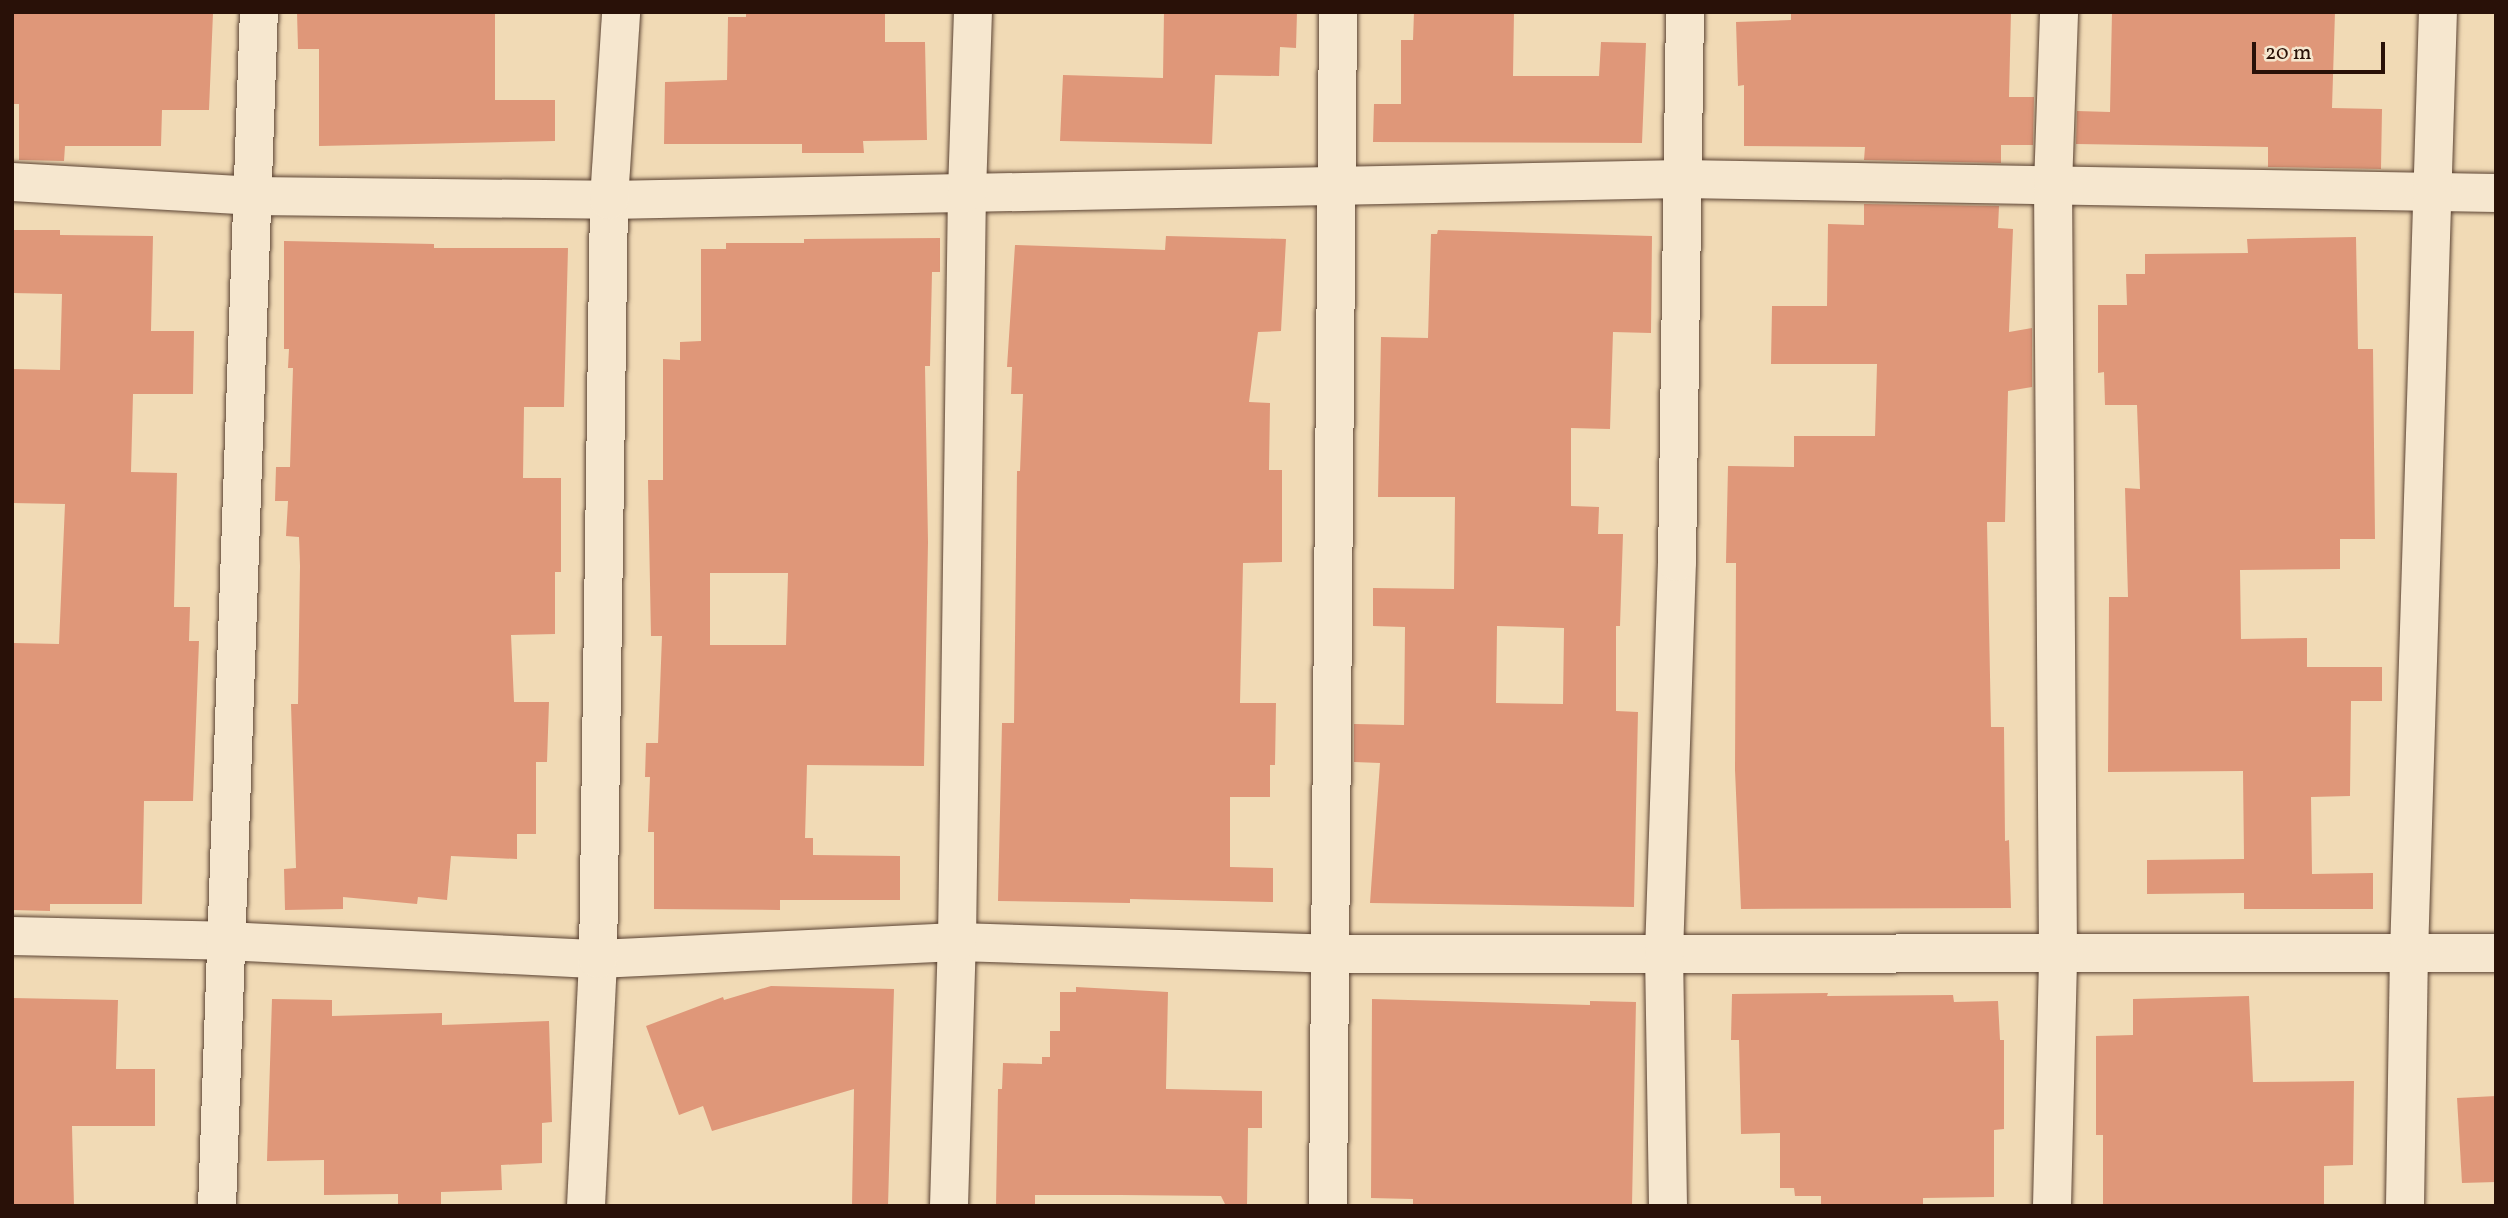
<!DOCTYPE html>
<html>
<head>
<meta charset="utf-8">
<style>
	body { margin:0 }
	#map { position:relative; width:2508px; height:1218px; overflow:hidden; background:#f1dab5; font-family:Vollkorn,serif }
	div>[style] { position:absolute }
	.building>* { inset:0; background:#df9779 }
	.roads { filter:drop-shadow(0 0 2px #5b4333) drop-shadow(0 0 2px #5b4333) }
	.minor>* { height:38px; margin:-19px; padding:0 19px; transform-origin:19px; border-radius:19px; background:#f6e7cf }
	span { translate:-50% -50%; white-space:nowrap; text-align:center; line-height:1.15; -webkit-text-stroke:6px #f6e7cf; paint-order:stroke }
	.frame { position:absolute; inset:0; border:14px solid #291108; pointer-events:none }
	.scale { position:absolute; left:2252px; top:42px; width:133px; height:32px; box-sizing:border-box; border:4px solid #291108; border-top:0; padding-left:9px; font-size:21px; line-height:24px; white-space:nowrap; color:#291108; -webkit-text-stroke:5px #f6e7cf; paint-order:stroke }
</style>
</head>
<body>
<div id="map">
	<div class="building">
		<div style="clip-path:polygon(12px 12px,213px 13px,209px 110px,162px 110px,161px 146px,65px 146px,64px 161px,19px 160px,19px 104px,12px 104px)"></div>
		<div style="clip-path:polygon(297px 12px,495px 12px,495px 100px,555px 100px,555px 141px,319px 146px,319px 49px,298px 49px)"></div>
		<div style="clip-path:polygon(746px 12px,885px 13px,885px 42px,925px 42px,927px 140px,863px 141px,864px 153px,802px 153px,802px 144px,664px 144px,665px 82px,727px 80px,728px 17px,746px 17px)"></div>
		<div style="clip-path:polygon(1164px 12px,1297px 12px,1296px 48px,1280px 47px,1279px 76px,1215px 75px,1212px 144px,1060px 141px,1063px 75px,1163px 78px)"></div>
		<div style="clip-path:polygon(1414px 12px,1514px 12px,1513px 76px,1599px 76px,1601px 42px,1646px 43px,1642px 143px,1373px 142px,1374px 104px,1401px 104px,1401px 40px,1413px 40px)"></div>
		<div style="clip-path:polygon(1791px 12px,2011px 12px,2009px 97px,2034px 97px,2033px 145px,2001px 145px,2001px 163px,1864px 160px,1865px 147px,1744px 146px,1744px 85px,1738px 86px,1736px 22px,1791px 20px)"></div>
		<div style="clip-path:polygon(2112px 12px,2335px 12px,2332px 108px,2382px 109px,2381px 169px,2268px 167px,2268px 147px,2076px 144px,2077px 111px,2110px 112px)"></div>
		<div style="clip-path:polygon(1864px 204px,1999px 206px,1998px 228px,2013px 229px,2009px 332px,2032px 328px,2032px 387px,2008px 391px,2005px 522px,1987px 522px,1991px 727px,2004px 727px,2005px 841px,2009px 840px,2011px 908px,1741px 909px,1735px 770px,1736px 563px,1726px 563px,1728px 466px,1794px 467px,1794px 436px,1875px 436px,1877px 364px,1771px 364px,1772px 306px,1827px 306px,1828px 224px,1864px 225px)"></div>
		<div style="clip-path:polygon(12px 230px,60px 230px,60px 235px,153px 236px,151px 331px,194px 331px,193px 394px,133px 394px,131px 472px,177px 473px,174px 607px,190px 607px,189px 641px,199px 641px,193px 801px,144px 801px,142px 904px,50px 904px,50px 911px,12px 910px,14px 643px,59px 644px,65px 504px,12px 503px,12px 369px,60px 370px,62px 294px,12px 293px)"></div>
		<div style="clip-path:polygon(evenodd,1438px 230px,1652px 236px,1651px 333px,1613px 332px,1610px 429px,1571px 428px,1571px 506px,1599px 507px,1598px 534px,1623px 534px,1620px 626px,1616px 626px,1616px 711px,1638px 712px,1634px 907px,1370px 903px,1380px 763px,1354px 762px,1354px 724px,1404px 725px,1405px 627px,1373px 626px,1373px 588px,1454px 589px,1455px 497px,1378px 497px,1381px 337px,1428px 338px,1431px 234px,1437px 234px,1438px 230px,1497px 626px,1564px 628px,1563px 704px,1496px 703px,1497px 626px)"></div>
		<div style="clip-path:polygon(1166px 236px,1286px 239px,1281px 331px,1258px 332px,1249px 402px,1270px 403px,1269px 470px,1282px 470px,1282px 562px,1243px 563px,1240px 703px,1276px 703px,1275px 765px,1270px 765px,1270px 797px,1230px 797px,1230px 867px,1273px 868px,1273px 902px,1130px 899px,1130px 903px,998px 901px,1002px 723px,1014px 723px,1017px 471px,1020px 471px,1023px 394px,1011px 394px,1012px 367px,1007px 367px,1015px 245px,1165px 250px)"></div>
		<div style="clip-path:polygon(2356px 237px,2358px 349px,2373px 349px,2375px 539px,2340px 539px,2340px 569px,2240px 570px,2241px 639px,2307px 638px,2307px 667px,2382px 667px,2382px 701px,2351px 701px,2350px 796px,2311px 797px,2312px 874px,2373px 873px,2373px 909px,2244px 909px,2244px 893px,2147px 894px,2147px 860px,2244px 859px,2243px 771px,2108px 772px,2109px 597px,2128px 597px,2125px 488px,2140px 489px,2137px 405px,2105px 405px,2104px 372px,2098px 373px,2098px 305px,2127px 305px,2126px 274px,2145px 274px,2145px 254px,2248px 253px,2247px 239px)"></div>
		<div style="clip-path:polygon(evenodd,940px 238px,940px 272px,932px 272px,930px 366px,925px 366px,928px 542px,924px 766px,807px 765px,805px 838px,813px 838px,813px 855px,900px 856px,900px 900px,780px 900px,780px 910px,654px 909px,654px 832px,648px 832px,650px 777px,645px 777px,646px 743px,658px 743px,662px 636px,651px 636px,648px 480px,663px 480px,663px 359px,680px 360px,680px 342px,701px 341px,701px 249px,726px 249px,726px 243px,804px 243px,804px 239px,940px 238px,710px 573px,788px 573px,786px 645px,710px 645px,710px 573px)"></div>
		<div style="clip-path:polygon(284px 241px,434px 244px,434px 248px,568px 248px,564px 407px,524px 407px,523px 478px,561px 478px,561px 572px,555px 572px,555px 634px,511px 635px,514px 702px,549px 702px,547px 762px,536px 762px,536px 834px,517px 834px,517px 859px,451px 856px,447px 900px,418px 897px,417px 904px,343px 897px,343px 909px,285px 910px,284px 869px,296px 868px,291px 704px,298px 704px,300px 566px,299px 537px,286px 536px,288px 501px,275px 501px,276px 467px,290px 467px,293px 368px,288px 368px,289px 349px,284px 349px)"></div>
		<div style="clip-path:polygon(771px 986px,894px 989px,888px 1206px,852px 1206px,854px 1089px,712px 1131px,703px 1106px,679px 1115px,646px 1026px,723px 997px,724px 1000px)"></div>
		<div style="clip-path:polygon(1076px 987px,1168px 992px,1166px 1089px,1262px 1091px,1262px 1128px,1248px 1128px,1247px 1206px,1226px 1206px,1221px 1196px,1120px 1195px,1035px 1195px,1035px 1206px,996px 1206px,998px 1089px,1002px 1089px,1003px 1063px,1042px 1064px,1042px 1057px,1050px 1057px,1050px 1031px,1060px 1031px,1060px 992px,1076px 992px)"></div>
		<div style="clip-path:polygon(1828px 993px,1827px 996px,1953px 995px,1954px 1002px,1998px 1001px,2000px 1040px,2004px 1040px,2004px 1129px,1994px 1130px,1994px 1197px,1923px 1198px,1923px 1206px,1821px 1206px,1821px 1196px,1795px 1196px,1794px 1188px,1780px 1188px,1780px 1133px,1741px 1134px,1739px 1040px,1731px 1040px,1732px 994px)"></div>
		<div style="clip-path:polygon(2249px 996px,2253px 1082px,2354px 1081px,2353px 1165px,2324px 1166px,2324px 1206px,2103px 1206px,2103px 1135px,2096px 1135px,2096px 1036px,2133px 1035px,2133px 999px)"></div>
		<div style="clip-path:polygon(12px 998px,118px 1000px,116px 1069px,155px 1069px,155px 1126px,72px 1126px,74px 1206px,12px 1206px)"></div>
		<div style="clip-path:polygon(272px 999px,332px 1000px,332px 1016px,442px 1013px,442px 1025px,549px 1021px,552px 1122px,542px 1123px,542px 1163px,501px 1165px,502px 1190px,441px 1192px,441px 1206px,398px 1206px,398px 1194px,324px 1195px,324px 1160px,267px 1161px)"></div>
		<div style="clip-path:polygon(1372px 999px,1590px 1005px,1590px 1001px,1636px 1002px,1632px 1206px,1413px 1206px,1413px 1199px,1371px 1198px)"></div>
		<div style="clip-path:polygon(2496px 1096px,2496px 1182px,2462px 1183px,2457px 1098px)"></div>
	</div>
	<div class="roads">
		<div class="minor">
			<div style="left:12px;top:182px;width:240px;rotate:3.3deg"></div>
			<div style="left:252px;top:196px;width:357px;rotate:0.6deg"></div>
			<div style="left:609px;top:200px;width:1073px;rotate:-1.12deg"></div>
			<div style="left:1682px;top:179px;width:814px;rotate:0.99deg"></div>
			<div style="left:12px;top:936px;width:213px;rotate:1.3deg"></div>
			<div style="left:225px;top:941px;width:373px;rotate:2.8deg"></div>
			<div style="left:598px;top:959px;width:359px;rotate:-2.7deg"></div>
			<div style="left:957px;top:942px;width:374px;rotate:1.8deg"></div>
			<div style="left:1331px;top:954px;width:1165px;rotate:-0.05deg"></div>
			<div style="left:217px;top:1206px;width:1195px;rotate:-87.99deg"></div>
			<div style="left:586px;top:1206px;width:247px;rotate:-87.2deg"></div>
			<div style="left:598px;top:959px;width:759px;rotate:-89.17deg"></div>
			<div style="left:609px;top:200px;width:188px;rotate:-86.3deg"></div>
			<div style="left:949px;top:1206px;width:264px;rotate:-88.3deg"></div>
			<div style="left:957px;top:942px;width:750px;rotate:-89.24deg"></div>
			<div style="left:967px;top:192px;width:180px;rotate:-88.1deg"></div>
			<div style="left:1328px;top:1206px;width:1194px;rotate:-89.52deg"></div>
			<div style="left:1668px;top:1206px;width:252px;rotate:-90.9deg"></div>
			<div style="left:1664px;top:954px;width:392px;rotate:-88.1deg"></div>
			<div style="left:1677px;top:562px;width:550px;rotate:-89.17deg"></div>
			<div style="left:2052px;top:1206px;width:252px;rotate:-88.6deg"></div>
			<div style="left:2058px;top:954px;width:768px;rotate:-90.37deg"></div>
			<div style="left:2053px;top:186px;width:174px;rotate:-88deg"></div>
			<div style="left:2405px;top:1206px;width:252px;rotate:-89.1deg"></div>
			<div style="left:2409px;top:954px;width:942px;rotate:-88.24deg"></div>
		</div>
	</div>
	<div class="frame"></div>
	<div class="scale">20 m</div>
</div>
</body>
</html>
